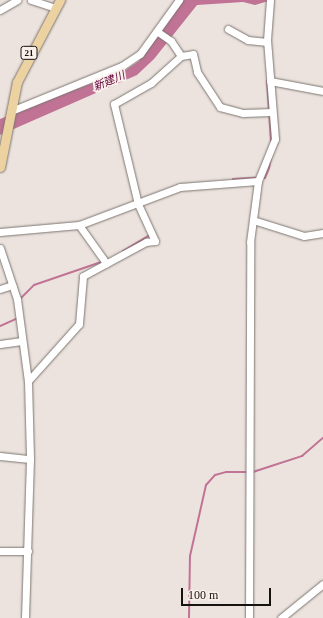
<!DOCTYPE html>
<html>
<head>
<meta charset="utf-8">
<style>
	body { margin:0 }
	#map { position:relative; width:323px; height:618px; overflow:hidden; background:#ece3de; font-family:"Times New Roman","Noto Sans JP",serif }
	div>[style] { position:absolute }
	.water>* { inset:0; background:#c07395 }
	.stream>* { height:2px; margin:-1px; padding:0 1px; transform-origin:1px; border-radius:1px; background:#c07395 }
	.roads { filter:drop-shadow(0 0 1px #7c7570) drop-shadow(0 0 1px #7c7570) }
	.minor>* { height:7px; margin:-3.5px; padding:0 3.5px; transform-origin:3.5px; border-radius:3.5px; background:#fff }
	.major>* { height:9px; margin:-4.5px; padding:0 4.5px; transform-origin:4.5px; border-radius:4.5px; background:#ecd1a1 }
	span { translate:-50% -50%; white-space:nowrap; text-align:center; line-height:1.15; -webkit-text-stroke:3.5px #f9f0eb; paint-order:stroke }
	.shield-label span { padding:1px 3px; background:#f9f0eb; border:1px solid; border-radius:3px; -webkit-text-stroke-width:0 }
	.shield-label { font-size:9px; color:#151210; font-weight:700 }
	.water-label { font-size:11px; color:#65043d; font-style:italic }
	.scale { position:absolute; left:181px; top:588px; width:90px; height:18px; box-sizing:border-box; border:2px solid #151210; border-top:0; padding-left:5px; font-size:12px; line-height:14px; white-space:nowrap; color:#151210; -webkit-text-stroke:3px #f9f0eb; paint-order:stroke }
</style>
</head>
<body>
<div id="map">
	<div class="water">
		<div style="clip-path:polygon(183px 0,272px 0,255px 5px,243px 2px,197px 5px,154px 59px,137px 75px,0 135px,0 119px,126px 70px,139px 61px)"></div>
	</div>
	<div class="stream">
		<div style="left:267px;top:81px;width:60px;rotate:86.2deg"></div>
		<div style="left:261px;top:178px;width:4px"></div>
		<div style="left:265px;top:178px;width:11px;rotate:-68deg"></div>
		<div style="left:269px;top:168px;width:15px;rotate:-79deg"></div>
		<div style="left:233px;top:179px;width:22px;rotate:-3deg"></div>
		<div style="left:123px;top:251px;width:31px;rotate:-31deg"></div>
		<div style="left:20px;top:299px;width:20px;rotate:-45deg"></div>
		<div style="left:34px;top:285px;width:71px;rotate:-18.9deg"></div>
		<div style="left:0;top:326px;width:20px;rotate:-24deg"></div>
		<div style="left:189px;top:618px;width:62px;rotate:-89.1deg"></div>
		<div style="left:190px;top:556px;width:73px;rotate:-77.3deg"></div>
		<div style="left:206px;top:485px;width:13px;rotate:-48deg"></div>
		<div style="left:215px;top:475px;width:11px;rotate:-15deg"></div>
		<div style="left:226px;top:472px;width:27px"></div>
		<div style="left:253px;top:472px;width:52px;rotate:-18.1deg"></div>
		<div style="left:302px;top:456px;width:28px;rotate:-41deg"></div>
	</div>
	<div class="roads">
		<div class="minor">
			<div style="left:31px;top:0;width:25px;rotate:18deg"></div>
			<div style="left:0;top:10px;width:20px;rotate:-30deg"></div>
			<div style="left:228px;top:29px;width:23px;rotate:29deg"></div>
			<div style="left:248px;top:40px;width:19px;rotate:6deg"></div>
			<div style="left:158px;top:32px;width:16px;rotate:35deg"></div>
			<div style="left:171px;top:41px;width:18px;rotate:56deg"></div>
			<div style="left:270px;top:81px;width:54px;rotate:10.7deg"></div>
			<div style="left:11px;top:111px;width:120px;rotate:-22.1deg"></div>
			<div style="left:122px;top:66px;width:22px;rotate:-34deg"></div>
			<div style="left:140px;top:54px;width:67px;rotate:-54.2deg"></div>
			<div style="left:253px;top:220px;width:53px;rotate:17.4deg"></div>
			<div style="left:304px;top:236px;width:19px;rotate:-9deg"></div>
			<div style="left:79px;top:225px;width:47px;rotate:54.6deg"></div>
			<div style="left:0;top:232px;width:79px;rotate:-5.1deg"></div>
			<div style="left:79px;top:225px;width:108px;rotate:-20.6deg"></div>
			<div style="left:180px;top:187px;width:78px;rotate:-4.4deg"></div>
			<div style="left:0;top:248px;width:54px;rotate:71.6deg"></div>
			<div style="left:17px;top:299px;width:83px;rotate:82.4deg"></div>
			<div style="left:28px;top:381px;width:78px;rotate:88.5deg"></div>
			<div style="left:30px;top:459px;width:159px;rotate:91.8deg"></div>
			<div style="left:0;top:289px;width:13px;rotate:-18deg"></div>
			<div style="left:0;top:344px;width:22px;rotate:-8deg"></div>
			<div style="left:28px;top:381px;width:76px;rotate:-48.2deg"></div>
			<div style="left:79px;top:324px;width:48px;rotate:-85.2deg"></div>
			<div style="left:83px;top:276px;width:72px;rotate:-28.4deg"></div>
			<div style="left:146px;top:242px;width:9px;rotate:-6deg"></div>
			<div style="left:155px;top:241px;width:41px;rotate:-114.7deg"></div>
			<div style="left:138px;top:204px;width:103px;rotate:-103.5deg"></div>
			<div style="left:114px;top:104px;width:43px;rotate:-29.6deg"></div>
			<div style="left:151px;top:83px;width:40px;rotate:-42deg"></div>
			<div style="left:181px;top:56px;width:12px;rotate:-9deg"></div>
			<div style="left:193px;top:54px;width:18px;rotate:77deg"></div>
			<div style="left:197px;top:72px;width:42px;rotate:56.7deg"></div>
			<div style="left:220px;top:107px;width:24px;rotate:15deg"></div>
			<div style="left:243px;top:113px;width:29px;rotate:-2deg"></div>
			<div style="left:0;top:456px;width:30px;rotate:6deg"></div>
			<div style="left:0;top:551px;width:28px"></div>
			<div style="left:249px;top:618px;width:376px;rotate:-89.8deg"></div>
			<div style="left:250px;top:242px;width:62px;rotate:-82.5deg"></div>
			<div style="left:258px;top:181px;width:45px;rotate:-68deg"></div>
			<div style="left:275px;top:139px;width:99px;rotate:-94.6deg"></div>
			<div style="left:267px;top:40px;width:40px;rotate:-85.7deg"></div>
			<div style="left:281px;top:618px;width:54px;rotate:-39deg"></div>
		</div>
		<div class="major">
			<div style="left:0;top:167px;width:87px;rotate:-78.7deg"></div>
			<div style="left:17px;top:82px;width:93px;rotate:-62.3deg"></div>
		</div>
	</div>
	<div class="shield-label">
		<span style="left:29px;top:53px">21</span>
	</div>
	<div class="water-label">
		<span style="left:109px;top:81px;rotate:-23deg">新建川</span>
	</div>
	<div class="scale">100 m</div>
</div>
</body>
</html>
